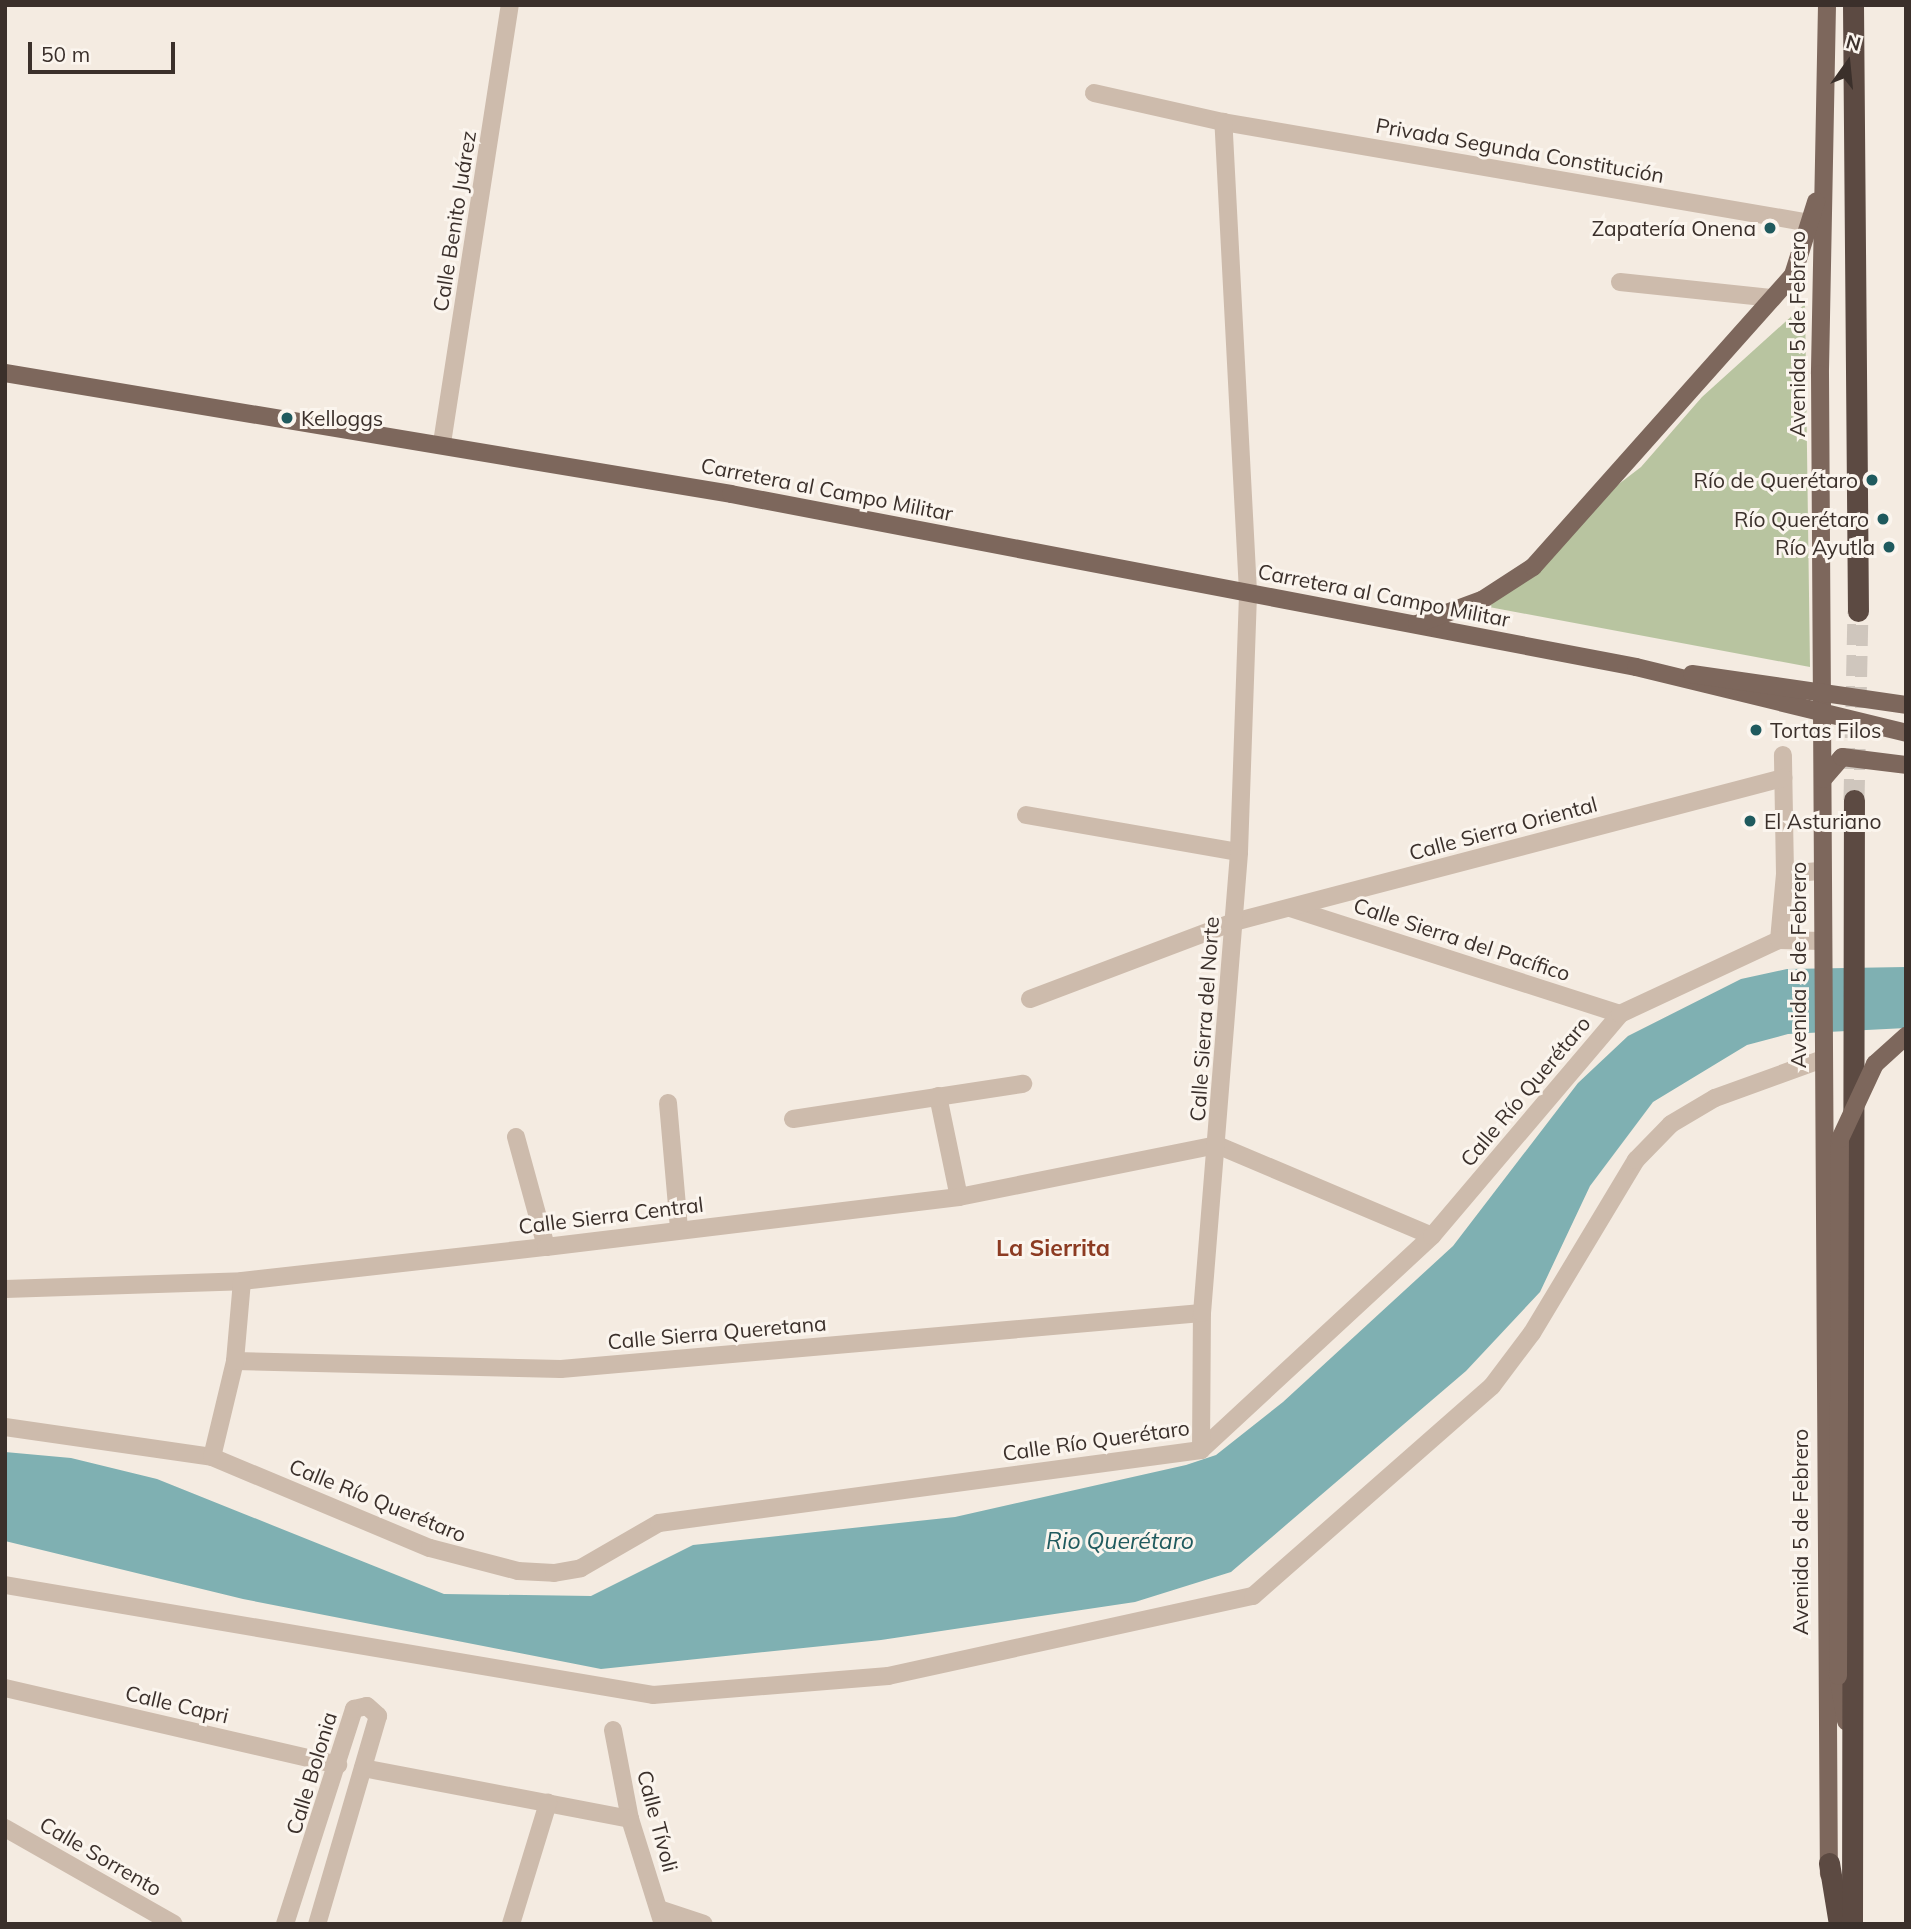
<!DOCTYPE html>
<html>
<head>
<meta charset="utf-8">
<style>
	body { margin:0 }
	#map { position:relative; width:1911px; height:1929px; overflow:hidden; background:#f4ebe1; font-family:Mulish,sans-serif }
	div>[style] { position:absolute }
	.green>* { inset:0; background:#b8c4a0 }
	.water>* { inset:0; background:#7fb0b2 }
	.highway-tunnel>* { height:21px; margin-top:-10.5px; transform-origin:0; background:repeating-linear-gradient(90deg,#cfc6bd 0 21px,transparent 0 31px) }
	.minor>* { height:18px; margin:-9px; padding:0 9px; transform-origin:9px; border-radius:9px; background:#cdbbac }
	.major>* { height:18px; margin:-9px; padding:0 9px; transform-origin:9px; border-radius:9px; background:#7d675c }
	.highway>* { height:21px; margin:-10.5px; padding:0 10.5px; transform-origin:10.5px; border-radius:10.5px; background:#5c4a42 }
	.major-bridge>* { height:18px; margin:-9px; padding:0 9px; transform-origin:9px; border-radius:9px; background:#7d675c }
	.dots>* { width:19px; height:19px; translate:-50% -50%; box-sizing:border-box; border:4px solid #fbf5ee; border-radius:50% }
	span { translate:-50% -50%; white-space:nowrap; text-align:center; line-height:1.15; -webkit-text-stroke:6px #fbf5ee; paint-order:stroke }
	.street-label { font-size:21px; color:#3b302b }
	.poi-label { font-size:21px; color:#3b302b }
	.right { translate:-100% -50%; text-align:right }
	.left { translate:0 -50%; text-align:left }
	.neighbourhood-label { font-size:23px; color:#8c3b22; font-weight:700 }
	.water-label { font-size:23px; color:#1f5a5e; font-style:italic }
	.frame { position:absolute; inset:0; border:7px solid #3b302b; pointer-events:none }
	.north { position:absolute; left:1813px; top:28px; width:70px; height:70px; -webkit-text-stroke:5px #fbf5ee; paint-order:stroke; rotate:15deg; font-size:19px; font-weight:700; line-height:28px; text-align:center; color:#3b302b }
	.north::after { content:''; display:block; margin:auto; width:24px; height:32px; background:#3b302b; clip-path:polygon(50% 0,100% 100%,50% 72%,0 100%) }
	.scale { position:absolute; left:28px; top:42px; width:147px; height:32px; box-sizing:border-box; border:4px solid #3b302b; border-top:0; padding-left:9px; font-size:21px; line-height:24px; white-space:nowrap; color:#3b302b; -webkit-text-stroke:5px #fbf5ee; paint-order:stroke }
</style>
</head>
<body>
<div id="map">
	<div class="green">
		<div style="clip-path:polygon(1805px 304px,1810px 667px,1489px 607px,1572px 520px,1641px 467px,1702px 397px)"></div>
	</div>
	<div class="water">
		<div style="clip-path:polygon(1906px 967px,1906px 1028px,1788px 1034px,1747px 1045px,1653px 1102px,1590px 1186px,1540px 1292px,1466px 1371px,1231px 1572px,1135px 1602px,881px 1640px,601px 1669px,243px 1599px,5px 1541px,5px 1452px,71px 1458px,157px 1479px,444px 1594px,591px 1596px,693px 1545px,955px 1517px,1186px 1465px,1216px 1455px,1283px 1402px,1453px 1246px,1578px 1083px,1628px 1036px,1741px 979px,1787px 969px)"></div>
	</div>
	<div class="highway-tunnel">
		<div style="left:1854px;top:800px;width:189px;rotate:-88.8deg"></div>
	</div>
	<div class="minor">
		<div style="left:1094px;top:93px;width:132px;rotate:12.7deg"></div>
		<div style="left:1223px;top:122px;width:596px;rotate:9.76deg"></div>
		<div style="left:1620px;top:282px;width:154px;rotate:6deg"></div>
		<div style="left:442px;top:443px;width:443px;rotate:-81.2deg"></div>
		<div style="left:1026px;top:815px;width:216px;rotate:9.9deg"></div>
		<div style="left:1785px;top:874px;width:37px;rotate:-5deg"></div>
		<div style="left:1290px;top:908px;width:347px;rotate:17.8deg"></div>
		<div style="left:1779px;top:940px;width:66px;rotate:-84.8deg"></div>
		<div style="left:1785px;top:874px;width:119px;rotate:-91deg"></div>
		<div style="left:1030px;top:999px;width:218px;rotate:-20.7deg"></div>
		<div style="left:1234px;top:922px;width:568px;rotate:-14.7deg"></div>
		<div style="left:938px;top:1096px;width:103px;rotate:78.3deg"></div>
		<div style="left:668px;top:1103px;width:126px;rotate:85deg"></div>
		<div style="left:793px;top:1119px;width:233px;rotate:-8.7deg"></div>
		<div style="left:516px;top:1137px;width:114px;rotate:74.7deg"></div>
		<div style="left:5px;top:1289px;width:237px;rotate:-1.9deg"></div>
		<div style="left:242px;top:1281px;width:306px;rotate:-6.4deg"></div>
		<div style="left:546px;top:1247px;width:416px;rotate:-6.9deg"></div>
		<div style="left:959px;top:1197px;width:263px;rotate:-11.4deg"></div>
		<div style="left:1217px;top:1145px;width:233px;rotate:22.9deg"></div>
		<div style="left:235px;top:1361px;width:326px;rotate:1.4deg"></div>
		<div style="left:561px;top:1369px;width:643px;rotate:-4.99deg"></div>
		<div style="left:5px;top:1427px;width:209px;rotate:8.2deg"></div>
		<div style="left:212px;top:1457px;width:236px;rotate:22.7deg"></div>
		<div style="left:430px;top:1548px;width:91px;rotate:14.6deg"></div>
		<div style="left:518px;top:1571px;width:36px;rotate:3deg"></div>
		<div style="left:554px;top:1573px;width:27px;rotate:-10deg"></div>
		<div style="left:581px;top:1568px;width:90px;rotate:-30deg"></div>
		<div style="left:659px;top:1523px;width:547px;rotate:-7.67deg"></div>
		<div style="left:1201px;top:1450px;width:315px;rotate:-42.8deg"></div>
		<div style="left:1432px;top:1236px;width:291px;rotate:-49.7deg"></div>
		<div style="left:1620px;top:1014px;width:175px;rotate:-25deg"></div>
		<div style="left:1779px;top:940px;width:43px;rotate:1.3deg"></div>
		<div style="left:1201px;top:1450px;width:137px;rotate:-89.6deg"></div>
		<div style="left:1202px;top:1313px;width:462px;rotate:-85.4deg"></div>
		<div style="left:1239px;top:852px;width:260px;rotate:-88deg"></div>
		<div style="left:1248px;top:592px;width:471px;rotate:-93deg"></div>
		<div style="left:212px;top:1457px;width:99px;rotate:-76.5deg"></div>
		<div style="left:235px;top:1361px;width:80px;rotate:-85deg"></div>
		<div style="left:5px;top:1585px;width:657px;rotate:9.63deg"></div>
		<div style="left:653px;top:1695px;width:236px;rotate:-4.6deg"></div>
		<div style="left:888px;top:1676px;width:374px;rotate:-12.4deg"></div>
		<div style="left:1253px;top:1596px;width:318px;rotate:-41.3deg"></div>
		<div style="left:1492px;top:1386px;width:66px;rotate:-53deg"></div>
		<div style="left:1532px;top:1333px;width:202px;rotate:-59deg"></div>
		<div style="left:1636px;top:1160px;width:50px;rotate:-45.8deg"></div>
		<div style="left:1671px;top:1124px;width:51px;rotate:-30.6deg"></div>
		<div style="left:1715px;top:1098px;width:115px;rotate:-19.9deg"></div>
		<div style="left:5px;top:1688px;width:342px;rotate:13deg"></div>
		<div style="left:613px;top:1730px;width:91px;rotate:79.2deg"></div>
		<div style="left:630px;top:1819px;width:110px;rotate:72.6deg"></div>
		<div style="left:363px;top:1768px;width:272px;rotate:10.8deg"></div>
		<div style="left:5px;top:1828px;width:194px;rotate:29.6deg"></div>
		<div style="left:659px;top:1909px;width:47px;rotate:18.4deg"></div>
		<div style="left:285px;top:1924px;width:226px;rotate:-72.2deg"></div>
		<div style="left:354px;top:1709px;width:13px;rotate:-13deg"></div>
		<div style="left:367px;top:1706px;width:15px;rotate:42deg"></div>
		<div style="left:378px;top:1716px;width:217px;rotate:106.3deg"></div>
		<div style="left:511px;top:1924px;width:127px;rotate:-73deg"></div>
	</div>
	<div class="major">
		<div style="left:1827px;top:5px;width:369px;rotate:91.1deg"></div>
		<div style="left:1820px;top:374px;width:1500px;rotate:89.66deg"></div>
		<div style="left:5px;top:373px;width:736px;rotate:9.46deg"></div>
		<div style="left:731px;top:494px;width:921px;rotate:10.82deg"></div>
		<div style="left:1636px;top:667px;width:278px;rotate:13.7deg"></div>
		<div style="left:1417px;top:624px;width:69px;rotate:-20.3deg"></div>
		<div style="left:1482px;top:600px;width:61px;rotate:-32.9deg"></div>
		<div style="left:1533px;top:567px;width:391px;rotate:-48.3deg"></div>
		<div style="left:1793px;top:275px;width:77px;rotate:-72.5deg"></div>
		<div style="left:1692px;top:674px;width:216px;rotate:8.2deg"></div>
		<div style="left:1823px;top:779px;width:29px;rotate:-49deg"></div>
		<div style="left:1842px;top:757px;width:64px;rotate:7.1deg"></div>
		<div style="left:1838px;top:1676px;width:46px;rotate:79.9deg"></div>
	</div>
	<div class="highway">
		<div style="left:1853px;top:5px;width:606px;rotate:89.53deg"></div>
		<div style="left:1829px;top:1863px;width:62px;rotate:80.7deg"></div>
		<div style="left:1852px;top:1924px;width:1124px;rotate:-89.9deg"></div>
	</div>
	<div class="major-bridge">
		<div style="left:1838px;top:1676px;width:537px;rotate:-89.79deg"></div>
		<div style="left:1840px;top:1139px;width:83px;rotate:-65deg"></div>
		<div style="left:1875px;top:1064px;width:42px;rotate:-42.1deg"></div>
	</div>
	<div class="dots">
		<div style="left:1770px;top:228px;background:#1f5a5e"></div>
		<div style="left:287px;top:418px;background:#1f5a5e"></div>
		<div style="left:1872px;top:480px;background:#1f5a5e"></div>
		<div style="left:1883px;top:519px;background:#1f5a5e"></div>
		<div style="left:1889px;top:547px;background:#1f5a5e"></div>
		<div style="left:1756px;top:730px;background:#1f5a5e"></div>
		<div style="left:1750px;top:821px;background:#1f5a5e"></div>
	</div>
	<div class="street-label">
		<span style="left:1520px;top:150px;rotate:10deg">Privada Segunda Constitución</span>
		<span style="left:454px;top:221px;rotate:-81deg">Calle Benito Juárez</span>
		<span style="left:1797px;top:334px;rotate:-90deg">Avenida 5 de Febrero</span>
		<span style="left:827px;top:489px;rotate:11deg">Carretera al Campo Militar</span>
		<span style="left:1384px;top:595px;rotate:11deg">Carretera al Campo Militar</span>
		<span style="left:1503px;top:828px;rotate:-15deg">Calle Sierra Oriental</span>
		<span style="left:1462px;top:939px;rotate:18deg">Calle Sierra del Pacífico</span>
		<span style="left:1798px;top:965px;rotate:-90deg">Avenida 5 de Febrero</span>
		<span style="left:1204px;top:1019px;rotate:-86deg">Calle Sierra del Norte</span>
		<span style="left:1525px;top:1091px;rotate:-50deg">Calle Río Querétaro</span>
		<span style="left:611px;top:1215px;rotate:-7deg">Calle Sierra Central</span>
		<span style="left:717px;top:1332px;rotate:-5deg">Calle Sierra Queretana</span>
		<span style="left:1096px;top:1440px;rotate:-8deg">Calle Río Querétaro</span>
		<span style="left:378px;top:1500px;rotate:22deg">Calle Río Querétaro</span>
		<span style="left:1800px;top:1532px;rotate:-90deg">Avenida 5 de Febrero</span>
		<span style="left:177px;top:1704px;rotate:13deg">Calle Capri</span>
		<span style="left:311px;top:1773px;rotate:-73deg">Calle Bolonia</span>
		<span style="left:658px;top:1821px;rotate:75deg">Calle Tívoli</span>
		<span style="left:101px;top:1856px;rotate:30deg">Calle Sorrento</span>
	</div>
	<div class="poi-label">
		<span class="right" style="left:1756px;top:228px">Zapatería Onena</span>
		<span class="left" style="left:301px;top:418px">Kelloggs</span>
		<span class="right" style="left:1858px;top:480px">Río de Querétaro</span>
		<span class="right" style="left:1869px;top:519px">Río Querétaro</span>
		<span class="right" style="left:1875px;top:547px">Río Ayutla</span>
		<span class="left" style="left:1770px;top:730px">Tortas Filos</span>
		<span class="left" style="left:1764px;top:821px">El Asturiano</span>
	</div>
	<div class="neighbourhood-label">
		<span style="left:1053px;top:1248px">La Sierrita</span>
	</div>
	<div class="water-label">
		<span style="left:1120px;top:1541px">Rio Querétaro</span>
	</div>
	<div class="frame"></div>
	<div class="north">N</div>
	<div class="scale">50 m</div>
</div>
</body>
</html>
